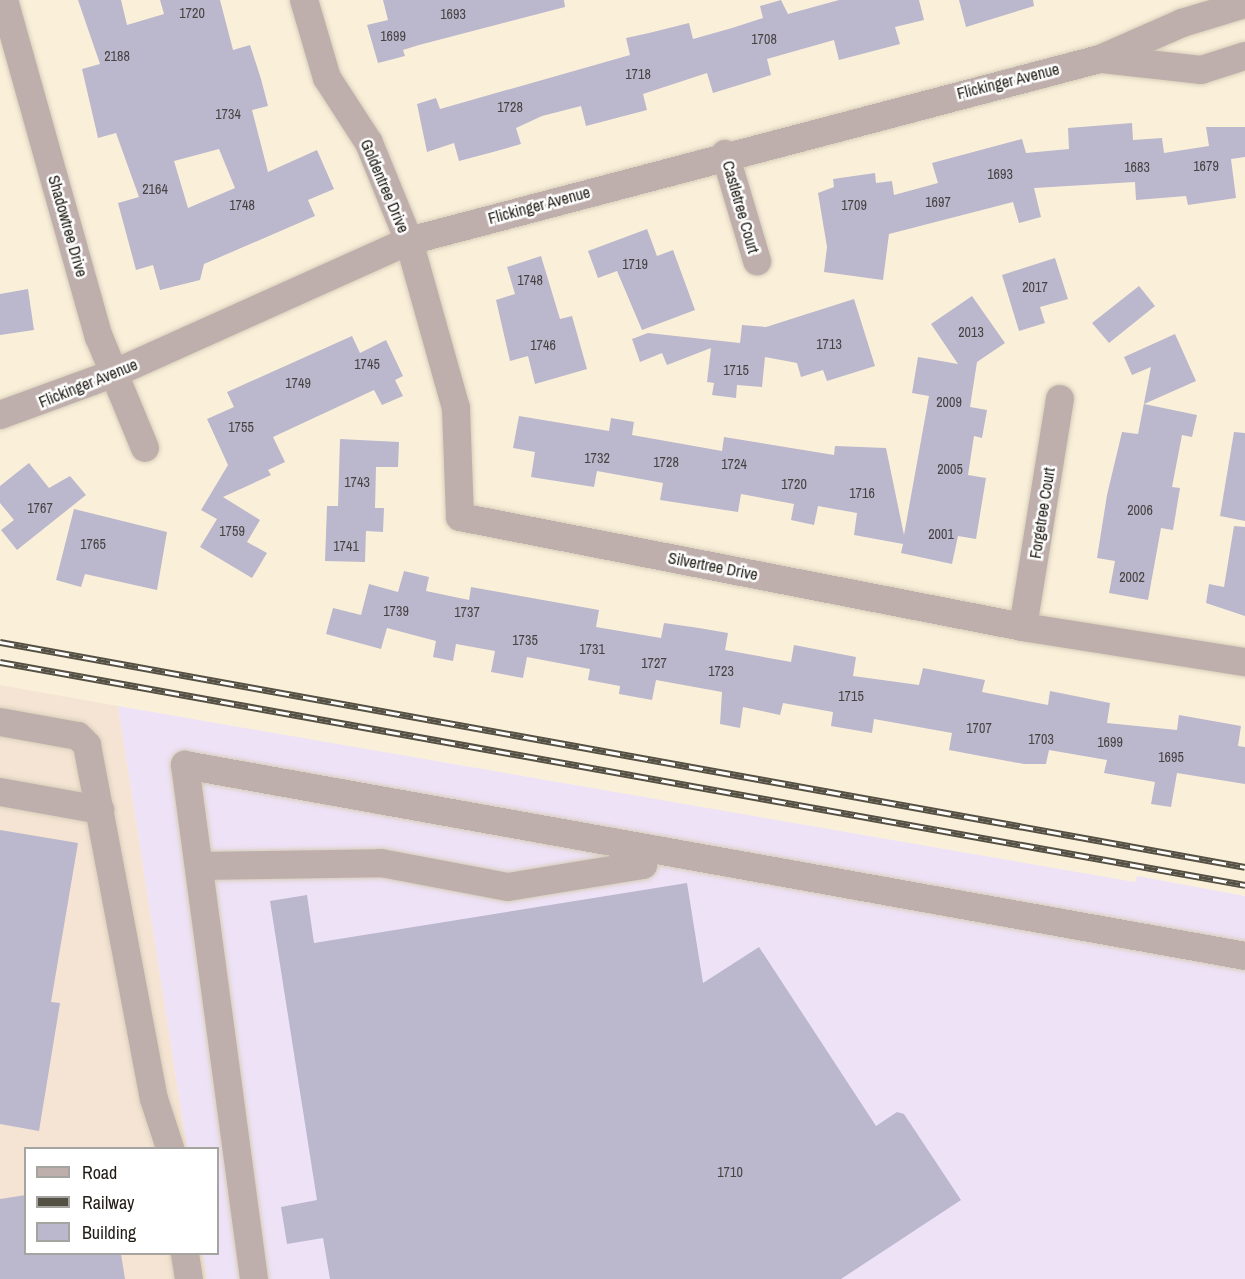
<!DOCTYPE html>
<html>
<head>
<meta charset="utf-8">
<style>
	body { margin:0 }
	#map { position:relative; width:1245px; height:1279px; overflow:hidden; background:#faf0da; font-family:"Archivo Narrow",sans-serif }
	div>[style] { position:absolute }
	.commercial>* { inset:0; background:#f5e4d3 }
	.industrial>* { inset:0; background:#eee2f7 }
	.building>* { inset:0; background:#bbb7cd }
	.roads { filter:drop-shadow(0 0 2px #d7ceba) drop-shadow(0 0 2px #d7ceba) }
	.minor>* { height:28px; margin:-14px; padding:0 14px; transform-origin:14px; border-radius:14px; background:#bfafac }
	.rail>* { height:7px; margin-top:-3.5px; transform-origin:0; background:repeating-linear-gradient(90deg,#fff 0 14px,#555044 0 28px); box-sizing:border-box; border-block:2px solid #555044 }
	span { translate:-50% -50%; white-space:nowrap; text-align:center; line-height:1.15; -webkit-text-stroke:5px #fff; paint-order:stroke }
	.number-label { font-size:14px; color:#474342 }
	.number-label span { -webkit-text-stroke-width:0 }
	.street-label { font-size:16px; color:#201c14 }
	.legend { position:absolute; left:24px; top:1147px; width:195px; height:108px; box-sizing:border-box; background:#fff; border:2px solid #a6a4a1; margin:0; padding:8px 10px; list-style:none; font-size:18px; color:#201c14 }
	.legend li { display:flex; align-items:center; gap:12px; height:30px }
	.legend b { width:30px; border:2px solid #a6a4a1 }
</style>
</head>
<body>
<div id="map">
	<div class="commercial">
		<div style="clip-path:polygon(0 685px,118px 706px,187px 1148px,26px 1148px,26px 1254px,203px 1254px,207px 1279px,0 1279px)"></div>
	</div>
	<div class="industrial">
		<div style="clip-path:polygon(118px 706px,1135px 882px,1137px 876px,1245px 896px,1245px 1279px,207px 1279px,203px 1254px,218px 1254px,218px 1148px,187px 1148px)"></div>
	</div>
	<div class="building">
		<div style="clip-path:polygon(evenodd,78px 0,121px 0,127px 25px,164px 14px,160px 0,220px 0,233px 50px,250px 45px,261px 79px,268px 106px,252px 110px,268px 172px,317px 150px,334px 189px,308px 200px,315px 216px,204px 264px,200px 280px,160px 290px,153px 265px,136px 270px,118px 203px,139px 197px,116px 133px,98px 138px,82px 69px,100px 64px,78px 0,219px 149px,235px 188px,188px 208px,174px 161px,219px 149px)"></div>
		<div style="clip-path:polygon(383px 0,564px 0,565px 7px,419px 45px,403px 50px,405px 56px,378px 63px,367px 25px,388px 20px)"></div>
		<div style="clip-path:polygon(781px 0,788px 14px,839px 0,919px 0,924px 20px,895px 27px,900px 44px,839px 60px,834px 40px,767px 59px,771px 75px,713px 93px,707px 73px,643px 94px,647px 110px,586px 126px,581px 106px,542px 116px,516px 128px,521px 144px,493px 152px,459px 161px,454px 143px,427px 152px,417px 104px,436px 98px,440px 109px,630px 55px,626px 38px,649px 33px,689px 23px,693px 39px,732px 28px,763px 18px,760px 6px)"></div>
		<div style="clip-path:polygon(959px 0,1033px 0,1034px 6px,966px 27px)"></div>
		<div style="clip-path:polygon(1132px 123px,1133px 140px,1162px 138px,1164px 153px,1209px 146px,1206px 127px,1245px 127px,1245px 157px,1231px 159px,1236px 198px,1188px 205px,1186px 196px,1136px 200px,1135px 182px,1034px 188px,1041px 217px,1019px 223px,1013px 202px,889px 234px,883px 280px,824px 272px,827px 247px,818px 193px,834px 187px,833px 179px,875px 173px,876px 183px,892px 181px,894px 195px,938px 183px,932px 163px,1022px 139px,1026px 153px,1069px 149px,1068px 128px)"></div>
		<div style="clip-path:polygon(647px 229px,657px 256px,673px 250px,695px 310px,642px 330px,617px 271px,598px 278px,588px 251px)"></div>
		<div style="clip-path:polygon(541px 256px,560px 319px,572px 316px,587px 369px,535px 384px,528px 356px,510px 361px,496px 300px,515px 294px,507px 267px)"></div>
		<div style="clip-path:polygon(1055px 258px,1068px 299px,1040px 307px,1045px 323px,1019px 331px,1002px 275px)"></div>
		<div style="clip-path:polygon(1139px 286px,1155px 306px,1109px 343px,1092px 323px)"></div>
		<div style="clip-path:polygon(28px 289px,34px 330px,0 335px,0 294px)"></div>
		<div style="clip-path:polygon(972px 296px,1005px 343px,977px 362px,970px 407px,987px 410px,982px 438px,974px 436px,968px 475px,986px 478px,976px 539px,958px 536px,952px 564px,901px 553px,903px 544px,854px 535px,857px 513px,818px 506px,814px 525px,791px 520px,794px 504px,741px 494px,738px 512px,660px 500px,663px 483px,597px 471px,594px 487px,531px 477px,535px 452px,513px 448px,519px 416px,609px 431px,611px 418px,634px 422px,632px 435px,722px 451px,724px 437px,834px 455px,835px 446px,886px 448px,904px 535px,929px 396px,912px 393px,918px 357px,958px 364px,931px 324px)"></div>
		<div style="clip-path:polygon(854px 299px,875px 366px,827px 381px,823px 370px,801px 377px,797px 363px,765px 357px,762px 387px,737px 385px,736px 398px,712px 395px,714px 383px,707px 382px,711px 348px,667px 365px,662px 353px,640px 362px,632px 339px,648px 333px,740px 343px,742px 325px,766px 327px)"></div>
		<div style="clip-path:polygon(1175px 334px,1196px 381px,1144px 404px,1197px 415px,1192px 437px,1182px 435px,1172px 487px,1180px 488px,1173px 530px,1161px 528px,1148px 600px,1109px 593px,1115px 561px,1097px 558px,1107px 495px,1122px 432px,1138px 434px,1151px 367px,1132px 375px,1124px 357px)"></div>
		<div style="clip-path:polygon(352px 336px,360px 353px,386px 340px,403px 376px,395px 380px,403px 396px,382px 405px,374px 390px,273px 437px,285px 462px,268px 470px,271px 475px,223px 497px,260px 520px,247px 542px,267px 553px,252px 578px,200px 547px,217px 519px,201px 510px,228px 465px,207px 419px,234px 407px,227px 392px)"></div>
		<div style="clip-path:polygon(1234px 432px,1245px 433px,1245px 521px,1220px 516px)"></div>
		<div style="clip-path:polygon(340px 439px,399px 442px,398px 467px,376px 467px,375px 508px,384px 508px,383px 532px,366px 531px,365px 562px,325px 561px,327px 506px,338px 506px)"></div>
		<div style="clip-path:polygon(29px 463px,49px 488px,70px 476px,86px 495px,17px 550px,1px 530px,14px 520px,0 503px,0 486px)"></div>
		<div style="clip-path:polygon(74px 509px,167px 532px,157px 590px,85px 574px,81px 587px,56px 580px)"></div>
		<div style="clip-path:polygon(1234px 526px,1245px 527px,1245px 616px,1206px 603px,1209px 584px,1224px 587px)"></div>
		<div style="clip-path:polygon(404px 571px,429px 577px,426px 591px,469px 600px,471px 587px,599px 610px,596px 627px,661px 638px,664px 623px,699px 628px,728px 633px,725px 650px,791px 662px,794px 645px,856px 657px,853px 676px,919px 685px,923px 668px,985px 680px,982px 692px,1048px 705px,1050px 691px,1110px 703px,1107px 723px,1177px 730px,1179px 715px,1241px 726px,1238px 746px,1245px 747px,1245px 784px,1177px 773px,1171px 807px,1151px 804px,1155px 782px,1104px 773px,1107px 760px,1049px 750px,1046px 764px,1024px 764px,949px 750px,952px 733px,874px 719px,872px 733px,831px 726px,833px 712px,783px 703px,780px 715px,743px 707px,740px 728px,720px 724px,722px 692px,656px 680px,652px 700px,619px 694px,620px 686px,588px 680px,590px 669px,527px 657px,523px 678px,491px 672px,495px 651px,456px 644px,453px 661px,433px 657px,436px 641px,387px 628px,381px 649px,326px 634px,333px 608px,361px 615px,369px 584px,398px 592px)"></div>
		<div style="clip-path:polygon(0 830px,78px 843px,51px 1002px,60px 1003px,39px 1131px,0 1124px)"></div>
		<div style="clip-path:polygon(687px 883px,703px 983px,759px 947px,876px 1126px,897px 1112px,904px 1114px,961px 1200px,841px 1279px,330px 1279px,323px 1238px,287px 1244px,281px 1207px,317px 1200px,270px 901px,307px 895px,314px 943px)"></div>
		<div style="clip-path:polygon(26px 1195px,26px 1254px,121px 1254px,125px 1279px,0 1279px,0 1199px)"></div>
	</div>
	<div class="roads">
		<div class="minor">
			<div style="left:4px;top:0;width:350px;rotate:74.3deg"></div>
			<div style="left:99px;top:337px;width:120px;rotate:67.5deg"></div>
			<div style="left:304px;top:0;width:81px;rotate:73.6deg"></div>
			<div style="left:327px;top:78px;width:77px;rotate:57.1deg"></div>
			<div style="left:369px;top:143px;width:106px;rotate:67.8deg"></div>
			<div style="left:409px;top:241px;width:173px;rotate:74.3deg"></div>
			<div style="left:456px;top:408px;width:109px;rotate:87.9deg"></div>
			<div style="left:460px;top:517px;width:574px;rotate:11.06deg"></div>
			<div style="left:1023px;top:627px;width:225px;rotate:9deg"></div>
			<div style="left:1102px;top:59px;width:100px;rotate:6.3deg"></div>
			<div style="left:1201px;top:70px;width:46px;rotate:-17.7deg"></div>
			<div style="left:725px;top:154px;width:112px;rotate:73.3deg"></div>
			<div style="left:0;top:415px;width:122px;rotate:-20.1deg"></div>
			<div style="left:115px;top:373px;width:322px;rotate:-24.2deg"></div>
			<div style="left:409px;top:241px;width:715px;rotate:-14.76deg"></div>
			<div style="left:1100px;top:59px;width:90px;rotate:-23.7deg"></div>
			<div style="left:1182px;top:23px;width:66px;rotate:-16.8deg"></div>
			<div style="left:1023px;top:627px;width:231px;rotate:-80.8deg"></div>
			<div style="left:0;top:722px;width:79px;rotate:10.2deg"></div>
			<div style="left:78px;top:736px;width:13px;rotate:45deg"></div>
			<div style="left:87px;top:745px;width:360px;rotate:79.3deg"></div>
			<div style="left:154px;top:1099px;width:52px;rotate:71.9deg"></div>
			<div style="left:0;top:792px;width:102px;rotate:10.2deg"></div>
			<div style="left:199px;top:866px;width:182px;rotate:-0.9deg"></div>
			<div style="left:381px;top:863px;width:129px;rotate:10.7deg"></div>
			<div style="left:508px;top:887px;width:137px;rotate:-9.3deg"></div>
			<div style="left:643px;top:865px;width:15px;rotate:-79deg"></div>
			<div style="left:185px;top:1254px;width:25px;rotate:81deg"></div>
			<div style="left:254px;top:1279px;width:519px;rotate:-97.65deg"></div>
			<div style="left:185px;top:765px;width:1077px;rotate:10.21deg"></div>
		</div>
	</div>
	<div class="rail">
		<div style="left:0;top:642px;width:1265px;rotate:10.24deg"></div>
		<div style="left:0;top:662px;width:1265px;rotate:10.15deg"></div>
	</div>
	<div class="number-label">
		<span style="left:192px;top:13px">1720</span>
		<span style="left:453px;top:14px">1693</span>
		<span style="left:393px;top:36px">1699</span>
		<span style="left:764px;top:39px">1708</span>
		<span style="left:117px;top:56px">2188</span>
		<span style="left:638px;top:74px">1718</span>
		<span style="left:510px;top:107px">1728</span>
		<span style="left:228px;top:114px">1734</span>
		<span style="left:1206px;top:166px">1679</span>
		<span style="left:1137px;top:167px">1683</span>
		<span style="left:1000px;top:174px">1693</span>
		<span style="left:155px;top:189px">2164</span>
		<span style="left:938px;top:202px">1697</span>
		<span style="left:242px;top:205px">1748</span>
		<span style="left:854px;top:205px">1709</span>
		<span style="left:635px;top:264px">1719</span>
		<span style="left:530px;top:280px">1748</span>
		<span style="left:1035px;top:287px">2017</span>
		<span style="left:971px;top:332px">2013</span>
		<span style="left:829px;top:344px">1713</span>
		<span style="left:543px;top:345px">1746</span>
		<span style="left:367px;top:364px">1745</span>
		<span style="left:736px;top:370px">1715</span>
		<span style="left:298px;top:383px">1749</span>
		<span style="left:949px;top:402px">2009</span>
		<span style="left:241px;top:427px">1755</span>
		<span style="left:597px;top:458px">1732</span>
		<span style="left:666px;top:462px">1728</span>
		<span style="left:734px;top:464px">1724</span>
		<span style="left:950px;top:469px">2005</span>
		<span style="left:357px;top:482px">1743</span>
		<span style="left:794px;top:484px">1720</span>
		<span style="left:862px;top:493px">1716</span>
		<span style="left:40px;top:508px">1767</span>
		<span style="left:1140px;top:510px">2006</span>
		<span style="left:232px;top:531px">1759</span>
		<span style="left:941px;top:534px">2001</span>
		<span style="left:93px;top:544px">1765</span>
		<span style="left:346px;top:546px">1741</span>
		<span style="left:1132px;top:577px">2002</span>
		<span style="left:396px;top:611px">1739</span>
		<span style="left:467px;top:612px">1737</span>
		<span style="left:525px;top:640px">1735</span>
		<span style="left:592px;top:649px">1731</span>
		<span style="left:654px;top:663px">1727</span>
		<span style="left:721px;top:671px">1723</span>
		<span style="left:851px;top:696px">1715</span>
		<span style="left:979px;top:728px">1707</span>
		<span style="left:1041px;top:739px">1703</span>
		<span style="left:1110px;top:742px">1699</span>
		<span style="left:1171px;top:757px">1695</span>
		<span style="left:730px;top:1172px">1710</span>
	</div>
	<div class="street-label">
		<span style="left:1008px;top:81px;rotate:-14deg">Flickinger Avenue</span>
		<span style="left:385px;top:186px;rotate:67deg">Goldentree Drive</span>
		<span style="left:539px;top:205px;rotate:-15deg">Flickinger Avenue</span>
		<span style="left:741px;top:207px;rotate:74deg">Castletree Court</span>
		<span style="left:68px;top:226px;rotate:74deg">Shadowtree Drive</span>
		<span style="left:88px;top:383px;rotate:-22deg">Flickinger Avenue</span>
		<span style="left:1042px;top:513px;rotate:-81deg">Forgetree Court</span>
		<span style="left:713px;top:566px;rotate:11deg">Silvertree Drive</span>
	</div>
	<ul class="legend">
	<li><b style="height:8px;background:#bfafac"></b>Road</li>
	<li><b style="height:8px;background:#555044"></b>Railway</li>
	<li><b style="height:16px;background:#bbb7cd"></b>Building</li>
	</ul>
</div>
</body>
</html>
